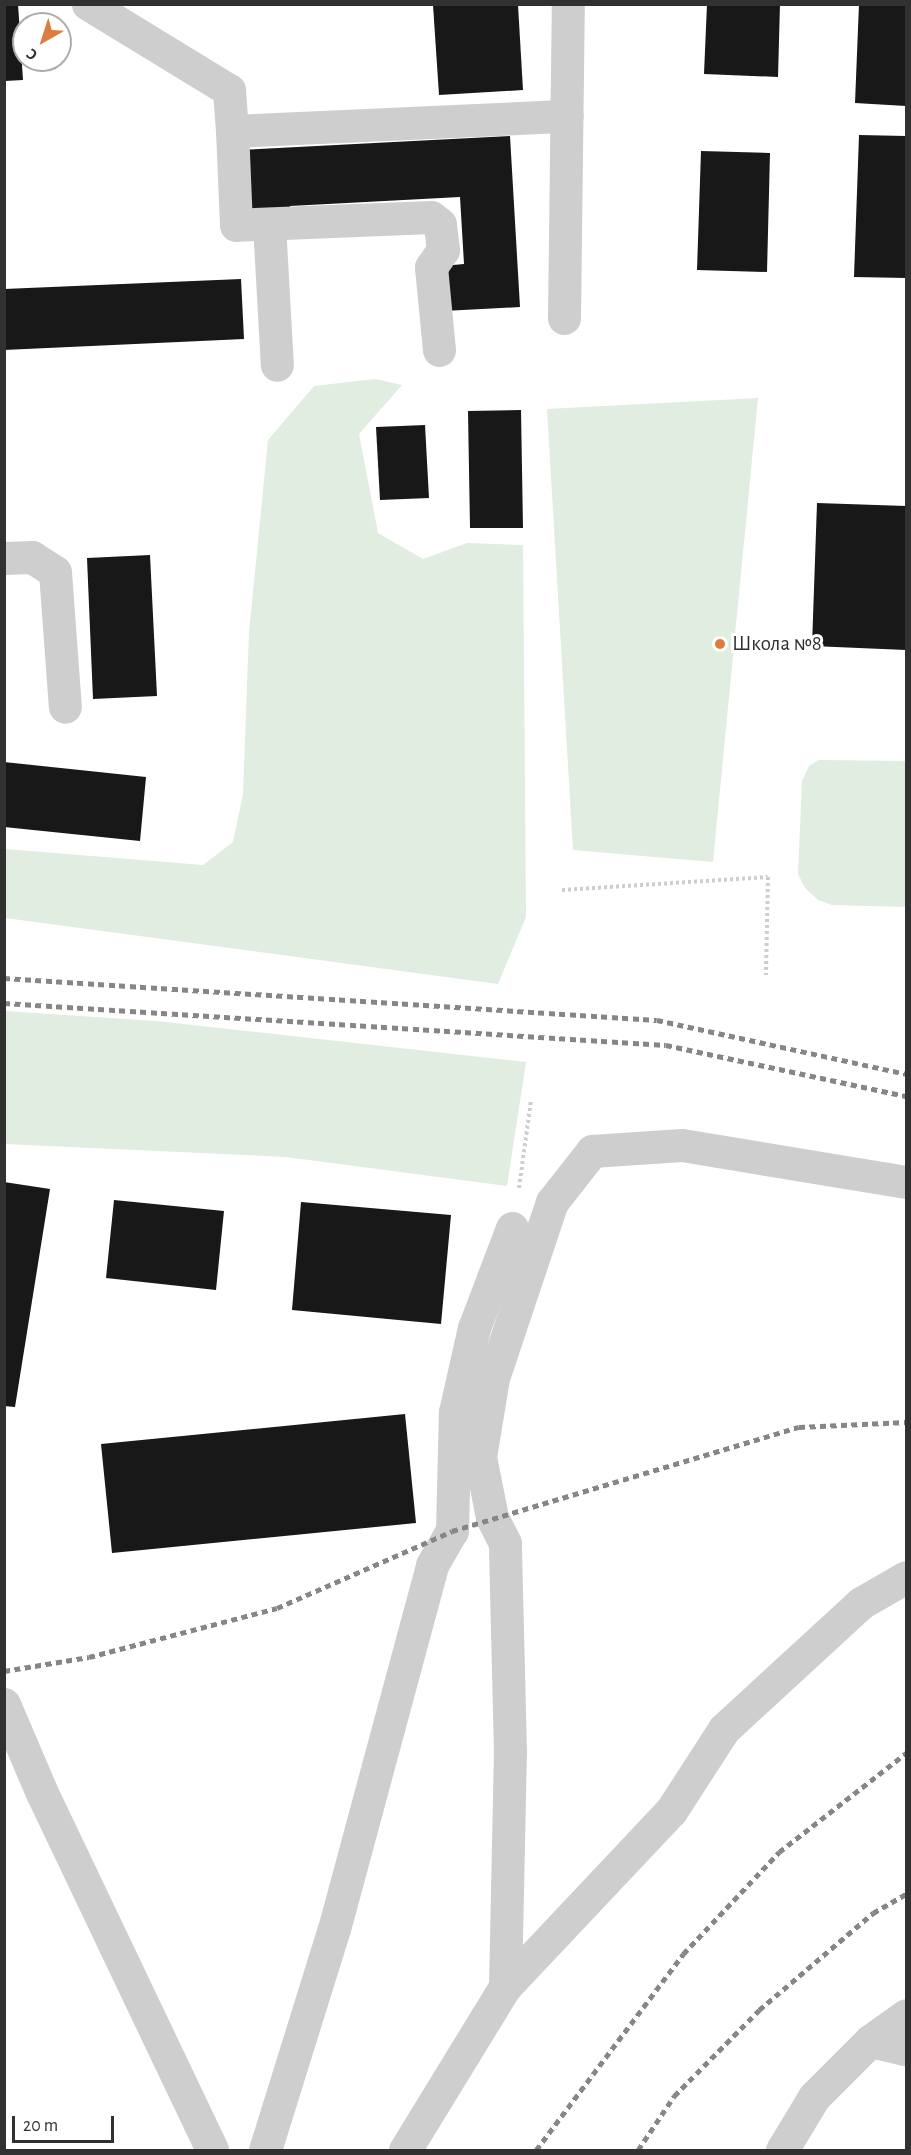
<!DOCTYPE html>
<html>
<head>
<meta charset="utf-8">
<style>
	body { margin:0 }
	#map { position:relative; width:911px; height:2155px; overflow:hidden; background:#fff; font-family:"Alegreya Sans",sans-serif }
	div>[style] { position:absolute }
	.green>* { inset:0; background:#e1ede0 }
	.building>* { inset:0; background:#181818 }
	.path>* { height:4px; margin-top:-2px; transform-origin:0; background:repeating-linear-gradient(90deg,#cecece 0 3px,transparent 0 6px) }
	.minor>* { height:33px; margin:-16.5px; padding:0 16.5px; transform-origin:16.5px; border-radius:16.5px; background:#cecece }
	.rail>* { height:4.5px; margin-top:-2.25px; transform-origin:0; background:repeating-linear-gradient(90deg,#868686 0 6px,transparent 0 10.5px) }
	.dots>* { width:16px; height:16px; translate:-50% -50%; box-sizing:border-box; border:3px solid #fff; border-radius:50% }
	span { translate:-50% -50%; white-space:nowrap; text-align:center; line-height:1.15; -webkit-text-stroke:6px #fff; paint-order:stroke }
	.poi-label { font-size:21px; color:#313131 }
	.left { translate:0 -50%; text-align:left }
	.frame { position:absolute; inset:0; border:6px solid #313131; pointer-events:none }
	.north { position:absolute; left:12px; top:12px; width:60px; height:60px; box-sizing:border-box; background:#fff; border:2px solid #adadad; border-radius:50%; rotate:219deg; font-size:16px; font-weight:700; line-height:24px; text-align:center; color:#313131 }
	.north::after { content:''; display:block; margin:auto; width:21px; height:27px; background:#dc7d3f; clip-path:polygon(50% 0,100% 100%,50% 72%,0 100%) }
	.scale { position:absolute; left:12px; top:2116px; width:102px; height:27px; box-sizing:border-box; border:3px solid #313131; border-top:0; padding-left:8px; font-size:18px; line-height:21px; white-space:nowrap; color:#313131; -webkit-text-stroke:4px #fff; paint-order:stroke }
</style>
</head>
<body>
<div id="map">
	<div class="green">
		<div style="clip-path:polygon(375px 379px,402px 385px,359px 434px,378px 533px,423px 559px,467px 543px,523px 545px,526px 917px,498px 984px,5px 918px,5px 849px,203px 865px,233px 842px,243px 794px,249px 632px,268px 440px,314px 386px)"></div>
		<div style="clip-path:polygon(758px 398px,713px 862px,573px 850px,547px 409px)"></div>
		<div style="clip-path:polygon(819px 760px,906px 761px,906px 907px,832px 905px,818px 900px,805px 888px,798px 874px,802px 781px,809px 766px)"></div>
		<div style="clip-path:polygon(5px 1011px,156px 1021px,526px 1062px,507px 1186px,286px 1157px,5px 1144px)"></div>
	</div>
	<div class="building">
		<div style="clip-path:polygon(5px 4px,18px 4px,23px 80px,5px 81px)"></div>
		<div style="clip-path:polygon(707px 4px,780px 4px,778px 77px,704px 74px)"></div>
		<div style="clip-path:polygon(859px 4px,906px 4px,906px 106px,855px 103px)"></div>
		<div style="clip-path:polygon(433px 5px,518px 5px,523px 90px,439px 95px)"></div>
		<div style="clip-path:polygon(859px 135px,906px 136px,906px 278px,854px 277px)"></div>
		<div style="clip-path:polygon(510px 136px,520px 307px,444px 311px,442px 266px,464px 264px,460px 197px,290px 206px,291px 218px,244px 220px,240px 150px)"></div>
		<div style="clip-path:polygon(701px 151px,770px 153px,767px 272px,697px 270px)"></div>
		<div style="clip-path:polygon(241px 279px,244px 339px,4px 350px,4px 289px)"></div>
		<div style="clip-path:polygon(521px 410px,523px 528px,470px 528px,468px 411px)"></div>
		<div style="clip-path:polygon(425px 425px,429px 498px,380px 500px,376px 427px)"></div>
		<div style="clip-path:polygon(817px 503px,906px 506px,906px 650px,812px 646px)"></div>
		<div style="clip-path:polygon(150px 555px,157px 696px,93px 699px,87px 558px)"></div>
		<div style="clip-path:polygon(4px 762px,146px 777px,140px 841px,4px 827px)"></div>
		<div style="clip-path:polygon(4px 1182px,50px 1189px,15px 1407px,4px 1406px)"></div>
		<div style="clip-path:polygon(114px 1200px,224px 1211px,216px 1290px,106px 1278px)"></div>
		<div style="clip-path:polygon(301px 1202px,451px 1215px,441px 1324px,292px 1310px)"></div>
		<div style="clip-path:polygon(405px 1414px,416px 1523px,112px 1553px,101px 1444px)"></div>
	</div>
	<div class="path">
		<div style="left:562px;top:890px;width:206px;rotate:-3.6deg"></div>
		<div style="left:768px;top:877px;width:98px;rotate:91.2deg"></div>
		<div style="left:519px;top:1188px;width:89px;rotate:-82.2deg"></div>
	</div>
	<div class="minor">
		<div style="left:88px;top:4px;width:165px;rotate:31.4deg"></div>
		<div style="left:229px;top:90px;width:41px;rotate:85.8deg"></div>
		<div style="left:269px;top:224px;width:141px;rotate:86.8deg"></div>
		<div style="left:564px;top:318px;width:314px;rotate:-89.3deg"></div>
		<div style="left:439px;top:350px;width:83px;rotate:-95.5deg"></div>
		<div style="left:431px;top:267px;width:21px;rotate:-55deg"></div>
		<div style="left:443px;top:250px;width:26px;rotate:-97deg"></div>
		<div style="left:440px;top:224px;width:11px;rotate:-142deg"></div>
		<div style="left:431px;top:217px;width:195px;rotate:177.7deg"></div>
		<div style="left:236px;top:225px;width:94px;rotate:-92.4deg"></div>
		<div style="left:232px;top:131px;width:335px;rotate:-2.6deg"></div>
		<div style="left:4px;top:558px;width:28px;rotate:-2deg"></div>
		<div style="left:32px;top:557px;width:27px;rotate:33deg"></div>
		<div style="left:55px;top:572px;width:135px;rotate:85.8deg"></div>
		<div style="left:4px;top:1704px;width:97px;rotate:66.9deg"></div>
		<div style="left:42px;top:1793px;width:395px;rotate:64.5deg"></div>
		<div style="left:505px;top:1987px;width:242px;rotate:-46.7deg"></div>
		<div style="left:671px;top:1811px;width:98px;rotate:-57.1deg"></div>
		<div style="left:724px;top:1729px;width:186px;rotate:-42.6deg"></div>
		<div style="left:861px;top:1603px;width:52px;rotate:-30deg"></div>
		<div style="left:870px;top:2041px;width:44px;rotate:-35.8deg"></div>
		<div style="left:265px;top:2150px;width:232px;rotate:-72.7deg"></div>
		<div style="left:334px;top:1929px;width:377px;rotate:-74.9deg"></div>
		<div style="left:432px;top:1565px;width:39px;rotate:-60deg"></div>
		<div style="left:452px;top:1531px;width:119px;rotate:-88.6deg"></div>
		<div style="left:455px;top:1412px;width:86px;rotate:-77.3deg"></div>
		<div style="left:474px;top:1328px;width:107px;rotate:-69.2deg"></div>
		<div style="left:405px;top:2150px;width:191px;rotate:-58.5deg"></div>
		<div style="left:505px;top:1987px;width:234px;rotate:-88.8deg"></div>
		<div style="left:510px;top:1753px;width:210px;rotate:-91.4deg"></div>
		<div style="left:505px;top:1543px;width:29px;rotate:-117deg"></div>
		<div style="left:492px;top:1517px;width:61px;rotate:-101.3deg"></div>
		<div style="left:480px;top:1457px;width:80px;rotate:-80.7deg"></div>
		<div style="left:493px;top:1378px;width:186px;rotate:-71.5deg"></div>
		<div style="left:552px;top:1202px;width:65px;rotate:-51.9deg"></div>
		<div style="left:592px;top:1151px;width:90px;rotate:-3.8deg"></div>
		<div style="left:682px;top:1145px;width:227px;rotate:9.4deg"></div>
		<div style="left:782px;top:2150px;width:62px;rotate:-58.9deg"></div>
		<div style="left:814px;top:2097px;width:79px;rotate:-45deg"></div>
		<div style="left:870px;top:2041px;width:37px;rotate:13deg"></div>
	</div>
	<div class="rail">
		<div style="left:4px;top:978px;width:654px;rotate:3.68deg"></div>
		<div style="left:657px;top:1020px;width:255px;rotate:12.2deg"></div>
		<div style="left:4px;top:1003px;width:663px;rotate:3.63deg"></div>
		<div style="left:666px;top:1045px;width:245px;rotate:12deg"></div>
		<div style="left:4px;top:1671px;width:86px;rotate:-9.4deg"></div>
		<div style="left:89px;top:1657px;width:194px;rotate:-14.6deg"></div>
		<div style="left:277px;top:1608px;width:191px;rotate:-23.7deg"></div>
		<div style="left:452px;top:1531px;width:362px;rotate:-16.7deg"></div>
		<div style="left:799px;top:1427px;width:107px;rotate:-2.7deg"></div>
		<div style="left:536px;top:2150px;width:245px;rotate:-53.1deg"></div>
		<div style="left:683px;top:1954px;width:140px;rotate:-46.7deg"></div>
		<div style="left:779px;top:1852px;width:161px;rotate:-37.9deg"></div>
		<div style="left:638px;top:2150px;width:65px;rotate:-56.3deg"></div>
		<div style="left:674px;top:2096px;width:121px;rotate:-45.3deg"></div>
		<div style="left:759px;top:2010px;width:150px;rotate:-40.4deg"></div>
		<div style="left:873px;top:1913px;width:38px;rotate:-30deg"></div>
	</div>
	<div class="dots">
		<div style="left:720px;top:644px;background:#dc7d3f"></div>
	</div>
	<div class="poi-label">
		<span class="left" style="left:732px;top:644px">Школа №8</span>
	</div>
	<div class="frame"></div>
	<div class="north">С</div>
	<div class="scale">20 m</div>
</div>
</body>
</html>
